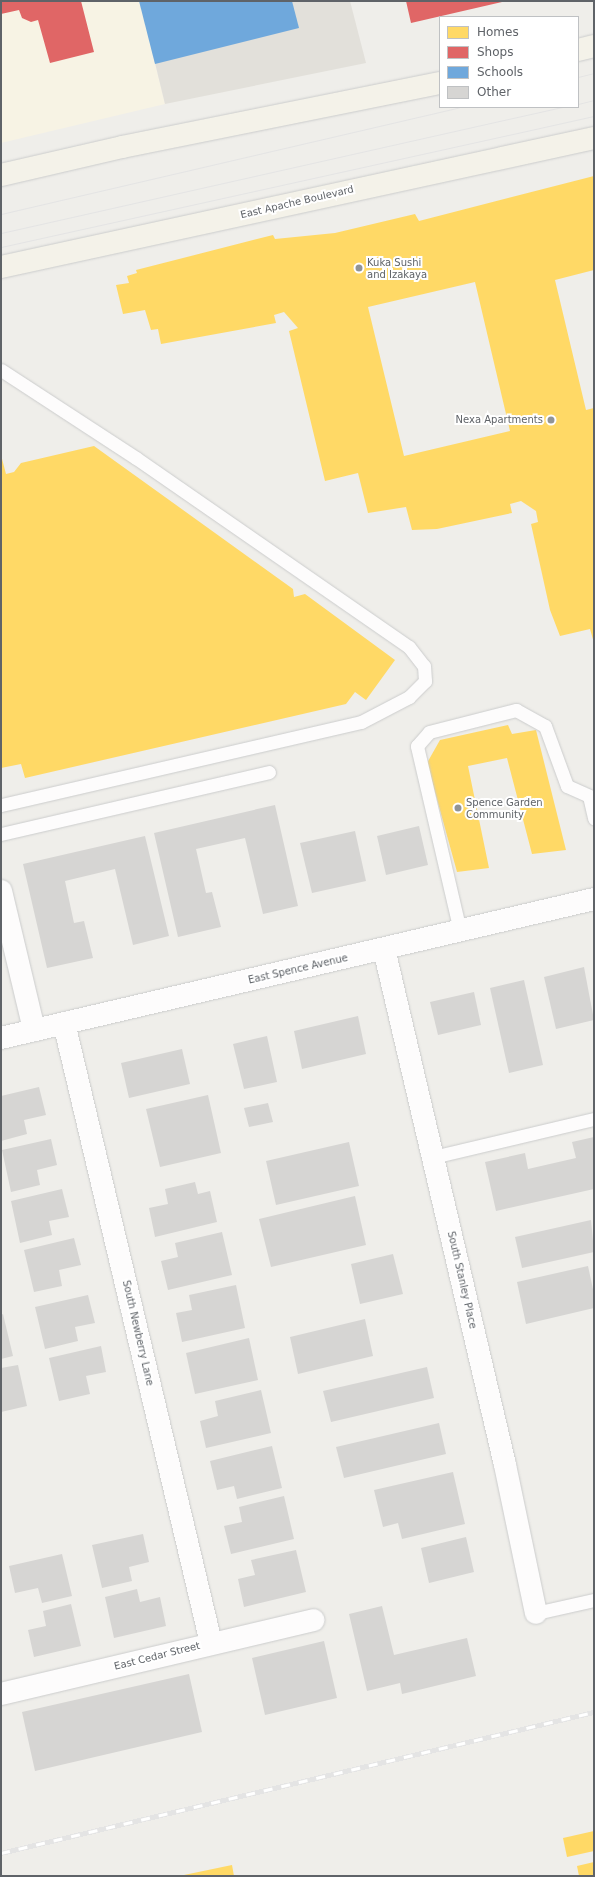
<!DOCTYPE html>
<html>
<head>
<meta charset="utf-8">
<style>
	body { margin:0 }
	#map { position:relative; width:595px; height:1877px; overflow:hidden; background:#efeeea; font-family:"DejaVu Sans",sans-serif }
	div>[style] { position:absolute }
	.commercial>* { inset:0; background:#f7f3e4 }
	.education>* { inset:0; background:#e2e0da }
	.homes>* { inset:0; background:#ffd966 }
	.shops>* { inset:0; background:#e06666 }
	.schools>* { inset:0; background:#6fa8dc }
	.building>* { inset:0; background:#d6d5d3 }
	.roads { filter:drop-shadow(0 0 1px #cbcccc) drop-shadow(0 0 1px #cbcccc) }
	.lane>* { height:13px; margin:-6.5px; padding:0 6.5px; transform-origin:6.5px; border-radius:6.5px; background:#fdfcfc }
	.street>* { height:22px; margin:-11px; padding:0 11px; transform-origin:11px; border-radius:11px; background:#fdfcfc }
	.primary>* { height:22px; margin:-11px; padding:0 11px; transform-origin:11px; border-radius:11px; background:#f4f2e9 }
	.tram>* { height:1px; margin:-0.5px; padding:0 0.5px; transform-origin:0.5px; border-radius:0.5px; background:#e4e4e4 }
	.rail>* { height:4.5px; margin-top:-2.25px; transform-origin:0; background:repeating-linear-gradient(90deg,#fff 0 9px,#e4e4e4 0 18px); box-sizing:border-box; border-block:1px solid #e4e4e4 }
	.dots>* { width:11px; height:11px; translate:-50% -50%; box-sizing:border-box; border:2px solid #fff; border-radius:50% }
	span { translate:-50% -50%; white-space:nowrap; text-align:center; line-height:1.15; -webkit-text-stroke:4px #fff; paint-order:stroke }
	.street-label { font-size:10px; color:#5f6368 }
	.poi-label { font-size:10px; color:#5f6368 }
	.left { translate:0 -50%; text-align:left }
	.right { translate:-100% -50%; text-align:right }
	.frame { position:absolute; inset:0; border:2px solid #5f6368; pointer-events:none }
	.legend { position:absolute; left:439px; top:16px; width:140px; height:92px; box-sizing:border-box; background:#fff; border:1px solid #bfc1c3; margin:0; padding:5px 7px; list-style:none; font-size:12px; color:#5f6368 }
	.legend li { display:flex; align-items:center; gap:8px; height:20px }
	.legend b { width:20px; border:1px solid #bfc1c3 }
</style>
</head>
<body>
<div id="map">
	<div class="commercial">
		<div style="clip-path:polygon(1px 1px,140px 1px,165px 104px,1px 143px)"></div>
	</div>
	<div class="education">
		<div style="clip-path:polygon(140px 1px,350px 1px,366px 63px,165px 104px)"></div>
	</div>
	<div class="homes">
		<div style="clip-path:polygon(evenodd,594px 176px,594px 270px,555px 280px,586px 410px,594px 408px,594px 643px,590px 629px,560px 636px,550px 610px,531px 524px,538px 522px,536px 511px,521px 501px,510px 504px,512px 513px,437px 529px,412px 530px,406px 507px,368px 513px,358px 473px,325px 481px,289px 331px,298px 328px,284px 312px,274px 315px,276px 323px,161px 344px,158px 329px,151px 330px,145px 310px,123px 314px,116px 285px,129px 283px,127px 276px,137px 273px,136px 270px,273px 235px,275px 239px,335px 233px,415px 214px,419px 221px,594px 176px,475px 282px,510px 431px,404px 456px,368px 307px,475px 282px)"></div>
		<div style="clip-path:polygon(94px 446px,293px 589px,294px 597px,305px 594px,395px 660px,366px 700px,355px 692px,346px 704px,25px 778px,21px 764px,1px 768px,1px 455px,6px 474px,14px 472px,21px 463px)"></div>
		<div style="clip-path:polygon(508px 725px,512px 734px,536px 730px,566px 850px,532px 854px,507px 758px,468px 766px,489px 868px,457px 872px,427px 763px,440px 740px)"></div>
		<div style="clip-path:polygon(594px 1831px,594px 1851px,567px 1857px,563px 1838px)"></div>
		<div style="clip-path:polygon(594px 1862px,594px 1876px,579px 1876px,577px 1866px)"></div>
		<div style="clip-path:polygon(232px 1865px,234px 1876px,184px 1876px,184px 1875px)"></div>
	</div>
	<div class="shops">
		<div style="clip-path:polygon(1px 1px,81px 1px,94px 52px,50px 63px,38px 20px,31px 22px,22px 18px,19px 10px,1px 14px)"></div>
		<div style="clip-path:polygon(406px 1px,502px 1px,502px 2px,411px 23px)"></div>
	</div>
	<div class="schools">
		<div style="clip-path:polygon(139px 1px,292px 1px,299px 28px,155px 64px)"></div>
	</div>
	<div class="building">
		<div style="clip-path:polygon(275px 805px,298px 906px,263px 914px,245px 838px,196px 849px,206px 893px,212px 892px,221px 927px,178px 937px,154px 833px)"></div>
		<div style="clip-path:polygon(419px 826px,428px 865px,386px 875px,377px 836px)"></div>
		<div style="clip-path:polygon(355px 831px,366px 881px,312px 893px,300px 843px)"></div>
		<div style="clip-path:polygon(145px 836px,169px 936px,133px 945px,115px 869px,65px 881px,74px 923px,84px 921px,93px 958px,47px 968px,23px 864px)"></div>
		<div style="clip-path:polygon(584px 967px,594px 1020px,556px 1029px,544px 977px)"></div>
		<div style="clip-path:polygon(524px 980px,543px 1065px,509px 1073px,490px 988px)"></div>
		<div style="clip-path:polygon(474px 992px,481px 1025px,438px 1035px,430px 1002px)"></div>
		<div style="clip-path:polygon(358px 1016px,366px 1054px,302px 1069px,294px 1031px)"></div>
		<div style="clip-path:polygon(267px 1036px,277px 1082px,244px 1089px,233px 1044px)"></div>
		<div style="clip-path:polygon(182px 1049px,190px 1084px,129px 1098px,121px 1063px)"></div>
		<div style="clip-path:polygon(39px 1087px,46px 1115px,24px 1120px,27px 1134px,1px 1141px,1px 1096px)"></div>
		<div style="clip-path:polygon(208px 1095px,221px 1153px,160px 1167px,146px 1109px)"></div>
		<div style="clip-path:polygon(268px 1103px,273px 1122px,249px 1127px,244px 1108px)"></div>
		<div style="clip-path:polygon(594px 1137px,594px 1189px,496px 1211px,485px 1162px,525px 1153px,528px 1169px,576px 1158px,572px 1142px)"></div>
		<div style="clip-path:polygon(51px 1139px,57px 1165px,37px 1170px,40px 1185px,11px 1192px,2px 1150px)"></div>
		<div style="clip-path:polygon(349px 1142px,359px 1186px,276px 1205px,266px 1161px)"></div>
		<div style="clip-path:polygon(195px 1182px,198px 1194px,210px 1191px,217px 1222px,155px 1237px,149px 1208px,168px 1204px,165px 1189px)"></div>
		<div style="clip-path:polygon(62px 1189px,69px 1217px,49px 1221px,52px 1235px,20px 1243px,11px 1201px)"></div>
		<div style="clip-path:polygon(355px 1196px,366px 1245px,271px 1267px,259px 1219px)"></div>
		<div style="clip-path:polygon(591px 1220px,594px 1252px,522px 1268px,515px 1237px)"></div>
		<div style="clip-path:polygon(222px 1232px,232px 1275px,168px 1290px,161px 1261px,178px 1257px,175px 1243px)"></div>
		<div style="clip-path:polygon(74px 1238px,81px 1265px,59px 1270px,62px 1286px,34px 1292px,24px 1250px)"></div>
		<div style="clip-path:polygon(393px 1254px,403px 1294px,360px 1304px,351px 1264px)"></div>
		<div style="clip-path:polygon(588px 1266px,594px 1294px,594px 1308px,526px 1324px,517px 1282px)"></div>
		<div style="clip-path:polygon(236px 1285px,245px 1328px,182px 1342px,176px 1313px,192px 1310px,189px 1295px)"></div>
		<div style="clip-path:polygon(88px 1295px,95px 1323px,75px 1327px,78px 1341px,45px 1349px,35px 1307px)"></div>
		<div style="clip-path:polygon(3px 1314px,13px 1356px,1px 1359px,1px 1315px)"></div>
		<div style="clip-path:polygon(365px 1319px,373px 1356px,298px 1374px,290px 1337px)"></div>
		<div style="clip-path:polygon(249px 1338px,258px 1380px,195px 1394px,186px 1353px)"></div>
		<div style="clip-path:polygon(101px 1346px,106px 1372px,86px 1376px,90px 1394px,59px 1401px,49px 1358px)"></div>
		<div style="clip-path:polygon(18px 1365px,27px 1406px,1px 1412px,1px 1368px)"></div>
		<div style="clip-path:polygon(427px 1367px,434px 1398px,331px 1422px,323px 1391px)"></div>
		<div style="clip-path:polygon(261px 1390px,271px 1433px,206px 1448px,200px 1421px,218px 1416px,215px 1401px)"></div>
		<div style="clip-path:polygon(439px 1423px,446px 1454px,344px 1478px,336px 1447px)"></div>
		<div style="clip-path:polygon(272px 1446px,282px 1488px,237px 1499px,234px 1486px,217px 1490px,210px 1461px)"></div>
		<div style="clip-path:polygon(453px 1472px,465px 1524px,402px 1539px,398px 1523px,383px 1527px,374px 1490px)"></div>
		<div style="clip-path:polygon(284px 1496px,294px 1539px,231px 1554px,224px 1526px,242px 1522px,239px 1507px)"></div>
		<div style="clip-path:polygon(143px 1534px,149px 1562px,129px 1567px,132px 1581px,102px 1588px,92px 1545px)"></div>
		<div style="clip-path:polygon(466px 1537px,474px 1572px,429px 1583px,421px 1548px)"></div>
		<div style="clip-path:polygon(296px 1550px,306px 1592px,244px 1607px,238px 1579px,255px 1575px,251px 1560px)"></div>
		<div style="clip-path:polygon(62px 1554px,72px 1596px,42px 1603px,38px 1588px,15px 1593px,9px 1566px)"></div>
		<div style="clip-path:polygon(137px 1589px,140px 1602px,160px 1597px,166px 1626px,114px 1638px,105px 1597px)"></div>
		<div style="clip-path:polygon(71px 1604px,81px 1646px,34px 1657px,28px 1630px,46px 1626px,43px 1611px)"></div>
		<div style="clip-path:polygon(382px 1606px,394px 1655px,467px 1638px,476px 1676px,402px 1694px,400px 1683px,367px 1691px,349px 1614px)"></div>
		<div style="clip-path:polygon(324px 1641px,337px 1698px,265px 1715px,252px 1658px)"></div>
		<div style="clip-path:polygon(189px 1674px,202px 1732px,35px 1771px,22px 1712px)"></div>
	</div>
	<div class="roads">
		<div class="lane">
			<div style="left:1px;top:370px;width:161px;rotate:33.1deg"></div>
			<div style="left:136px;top:458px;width:332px;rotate:34.7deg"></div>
			<div style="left:409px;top:647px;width:24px;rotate:52deg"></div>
			<div style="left:424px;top:666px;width:15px;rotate:86deg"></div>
			<div style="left:425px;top:681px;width:23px;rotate:135deg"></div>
			<div style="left:409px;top:697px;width:54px;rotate:152.5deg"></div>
			<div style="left:361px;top:722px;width:369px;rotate:167deg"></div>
			<div style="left:1px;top:834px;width:275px;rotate:-13deg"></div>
			<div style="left:460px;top:931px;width:190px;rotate:-103.1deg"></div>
			<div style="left:417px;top:746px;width:18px;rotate:-49deg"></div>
			<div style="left:429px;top:732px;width:90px;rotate:-14.2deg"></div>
			<div style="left:516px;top:710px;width:33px;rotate:29deg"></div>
			<div style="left:545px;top:726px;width:64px;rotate:69.9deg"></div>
			<div style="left:567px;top:786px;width:24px;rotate:24deg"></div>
			<div style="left:589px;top:796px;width:23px;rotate:77deg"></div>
			<div style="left:433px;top:1157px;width:165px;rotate:-13.3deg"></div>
			<div style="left:536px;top:1613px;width:59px;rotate:-12.6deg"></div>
		</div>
		<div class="street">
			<div style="left:1px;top:891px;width:143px;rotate:76.6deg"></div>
			<div style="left:384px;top:949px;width:530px;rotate:76.8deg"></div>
			<div style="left:505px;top:1465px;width:151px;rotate:78.2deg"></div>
			<div style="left:64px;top:1023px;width:637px;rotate:76.66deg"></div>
			<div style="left:1px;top:1038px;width:609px;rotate:-13.19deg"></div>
			<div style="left:1px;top:1694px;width:321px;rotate:-13.3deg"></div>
		</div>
		<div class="primary">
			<div style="left:578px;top:50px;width:16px;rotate:-14deg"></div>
			<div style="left:1px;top:175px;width:124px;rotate:-13deg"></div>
			<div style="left:122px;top:147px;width:324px;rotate:-11.4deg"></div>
			<div style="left:1px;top:267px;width:607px;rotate:-12.27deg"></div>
		</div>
	</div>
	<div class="tram">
		<div style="left:578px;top:77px;width:16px;rotate:-14deg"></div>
		<div style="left:578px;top:104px;width:16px;rotate:-14deg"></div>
		<div style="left:1px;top:214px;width:470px;rotate:-13.1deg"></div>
		<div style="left:1px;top:233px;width:575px;rotate:-12.66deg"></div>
		<div style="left:1px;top:247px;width:607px;rotate:-12.46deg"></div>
	</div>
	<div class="rail">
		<div style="left:1px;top:1853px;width:610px;rotate:-13.38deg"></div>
	</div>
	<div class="dots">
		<div style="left:359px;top:268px;background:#919496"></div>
		<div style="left:551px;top:420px;background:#919496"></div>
		<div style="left:458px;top:808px;background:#919496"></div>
	</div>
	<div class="street-label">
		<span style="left:297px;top:202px;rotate:-13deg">East Apache Boulevard</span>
		<span style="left:298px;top:969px;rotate:-13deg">East Spence Avenue</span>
		<span style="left:462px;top:1280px;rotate:77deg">South Stanley Place</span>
		<span style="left:138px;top:1333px;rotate:77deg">South Newberry Lane</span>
		<span style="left:157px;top:1656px;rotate:-14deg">East Cedar Street</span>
	</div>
	<div class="poi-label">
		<span class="left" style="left:367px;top:268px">Kuka Sushi<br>and Izakaya</span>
		<span class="right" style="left:543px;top:420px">Nexa Apartments</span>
		<span class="left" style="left:466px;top:808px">Spence Garden<br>Community</span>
	</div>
	<div class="frame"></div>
	<ul class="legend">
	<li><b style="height:11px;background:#ffd966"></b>Homes</li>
	<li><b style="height:11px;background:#e06666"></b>Shops</li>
	<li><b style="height:11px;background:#6fa8dc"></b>Schools</li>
	<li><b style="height:11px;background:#d6d5d3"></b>Other</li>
	</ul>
</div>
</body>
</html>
